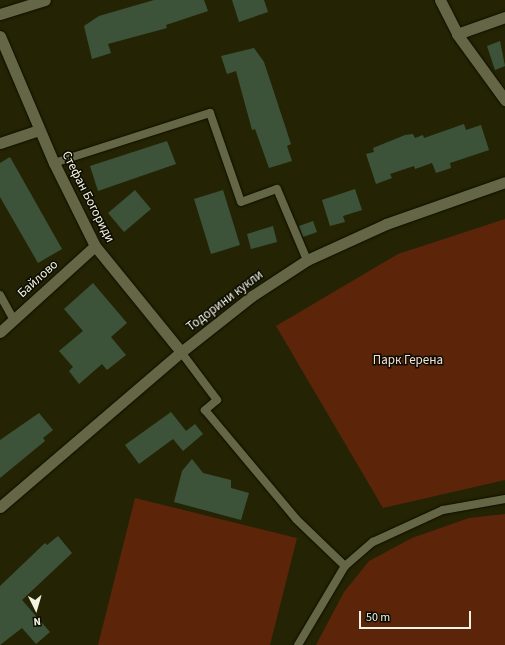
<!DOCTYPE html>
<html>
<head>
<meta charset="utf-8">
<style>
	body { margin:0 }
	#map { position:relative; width:505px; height:645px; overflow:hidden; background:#242404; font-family:"Source Sans 3",sans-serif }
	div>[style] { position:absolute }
	.green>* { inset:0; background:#5c2509 }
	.building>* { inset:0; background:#3c533a }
	.roads { filter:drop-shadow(0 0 1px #0d0d00) drop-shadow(0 0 1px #0d0d00) }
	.service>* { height:8px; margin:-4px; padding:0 4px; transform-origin:4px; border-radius:4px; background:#656645 }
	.minor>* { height:11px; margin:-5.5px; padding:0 5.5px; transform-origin:5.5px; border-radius:5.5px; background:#656645 }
	.tertiary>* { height:11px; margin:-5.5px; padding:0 5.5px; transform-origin:5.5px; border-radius:5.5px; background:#656645 }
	span { translate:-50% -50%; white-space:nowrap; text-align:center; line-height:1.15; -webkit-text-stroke:3px #0c0c02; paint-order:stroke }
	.street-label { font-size:13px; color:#f2f4e1 }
	.park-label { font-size:13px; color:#f7ded4 }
	.north { position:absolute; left:16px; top:589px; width:40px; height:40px; -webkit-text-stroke:3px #0c0c02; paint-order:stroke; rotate:175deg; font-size:11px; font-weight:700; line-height:16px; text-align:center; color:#f2f4e1 }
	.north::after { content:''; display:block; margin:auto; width:14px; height:18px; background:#f2f4e1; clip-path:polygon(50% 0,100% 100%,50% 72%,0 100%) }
	.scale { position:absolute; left:359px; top:611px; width:112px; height:18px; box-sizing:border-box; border:2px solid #f2f4e1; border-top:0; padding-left:5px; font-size:12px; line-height:14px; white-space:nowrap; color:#f2f4e1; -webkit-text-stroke:3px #0c0c02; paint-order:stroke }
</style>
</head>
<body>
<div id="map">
	<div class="green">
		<div style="clip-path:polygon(505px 219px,505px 480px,383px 508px,276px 326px,398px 254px)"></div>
		<div style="clip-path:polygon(135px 498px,297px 538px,270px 645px,98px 645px)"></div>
		<div style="clip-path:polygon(505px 514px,505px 645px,316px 645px,344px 592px,369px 561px,412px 538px,469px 518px)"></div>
	</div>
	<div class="building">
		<div style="clip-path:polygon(154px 0,204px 0,208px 11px,166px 25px,167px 28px,108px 44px,111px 53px,92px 59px,84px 26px,99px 16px)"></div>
		<div style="clip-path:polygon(232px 0,264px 0,268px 12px,239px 22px)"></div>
		<div style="clip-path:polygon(500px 41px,505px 66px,495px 70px,487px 46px)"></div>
		<div style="clip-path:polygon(254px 48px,264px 62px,291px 144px,287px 146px,292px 161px,269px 168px,255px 129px,252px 130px,236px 71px,227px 74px,221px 56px)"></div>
		<div style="clip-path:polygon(464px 124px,466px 130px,481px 125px,489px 150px,450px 163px,451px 168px,436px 173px,432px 163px,415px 169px,414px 166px,390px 174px,392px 178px,376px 184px,366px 154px,374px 152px,373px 148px,405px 135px,413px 134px,415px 138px,423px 135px,424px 138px)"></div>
		<div style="clip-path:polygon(167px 141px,176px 164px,98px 191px,90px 166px)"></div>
		<div style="clip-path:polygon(10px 157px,62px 249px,38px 263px,0 197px,0 163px)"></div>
		<div style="clip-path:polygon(355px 189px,362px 210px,343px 216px,345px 222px,330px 226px,322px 200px)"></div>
		<div style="clip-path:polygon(135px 190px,151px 209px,124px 232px,108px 213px)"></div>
		<div style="clip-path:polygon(223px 190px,240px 245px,211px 254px,194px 199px)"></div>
		<div style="clip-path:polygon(313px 221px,317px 232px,303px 237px,299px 226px)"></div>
		<div style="clip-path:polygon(273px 226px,277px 242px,251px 249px,247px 234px)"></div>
		<div style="clip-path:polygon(93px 283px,127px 323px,111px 337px,126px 355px,107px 370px,102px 364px,79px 384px,69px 371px,73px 367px,59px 351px,83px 331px,64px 309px)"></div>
		<div style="clip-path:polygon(171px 412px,186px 431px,195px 424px,203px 434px,183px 451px,173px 439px,139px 464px,125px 445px)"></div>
		<div style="clip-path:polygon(39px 413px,53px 430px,43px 438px,45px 441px,0 478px,0 440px)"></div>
		<div style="clip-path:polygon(192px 459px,203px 473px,231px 480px,231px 488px,249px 493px,241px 520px,174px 502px,182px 471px)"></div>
		<div style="clip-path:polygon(58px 536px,72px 553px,22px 600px,50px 632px,36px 644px,22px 628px,0 645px,0 586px,45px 543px,47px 545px)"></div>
	</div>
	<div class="roads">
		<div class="service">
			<div style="left:54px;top:163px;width:164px;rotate:-17.8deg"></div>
			<div style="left:210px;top:113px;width:94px;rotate:70.8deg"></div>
			<div style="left:241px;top:202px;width:38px;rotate:-20deg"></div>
			<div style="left:277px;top:189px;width:77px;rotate:67.1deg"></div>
			<div style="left:0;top:295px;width:29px;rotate:61deg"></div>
			<div style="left:181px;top:352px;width:60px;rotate:53.1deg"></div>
			<div style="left:217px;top:400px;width:16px;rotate:140deg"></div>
			<div style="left:205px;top:410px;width:142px;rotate:50.1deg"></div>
			<div style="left:296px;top:519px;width:68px;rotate:43.8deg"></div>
			<div style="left:298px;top:645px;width:92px;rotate:-59.3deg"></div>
			<div style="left:345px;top:566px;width:37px;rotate:-41deg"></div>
			<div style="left:373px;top:542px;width:77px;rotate:-24.6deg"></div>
			<div style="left:443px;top:510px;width:63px;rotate:-10.1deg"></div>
		</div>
		<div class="minor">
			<div style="left:440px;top:0;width:38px;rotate:63deg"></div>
			<div style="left:457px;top:34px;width:82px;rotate:54deg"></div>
			<div style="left:0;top:14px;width:47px;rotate:-17.3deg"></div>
			<div style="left:457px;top:34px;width:51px;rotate:-19.5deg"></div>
			<div style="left:0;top:36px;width:138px;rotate:67deg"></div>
			<div style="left:54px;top:163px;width:93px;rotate:63.7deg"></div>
			<div style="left:95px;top:246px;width:136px;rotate:50.9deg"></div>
			<div style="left:0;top:143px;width:41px;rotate:-18.4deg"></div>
			<div style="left:0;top:332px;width:128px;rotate:-42.2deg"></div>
		</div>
		<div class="tertiary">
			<div style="left:0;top:507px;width:238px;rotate:-40.6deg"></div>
			<div style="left:181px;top:352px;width:90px;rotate:-38.3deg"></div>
			<div style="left:252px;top:296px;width:66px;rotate:-33.2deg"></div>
			<div style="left:307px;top:260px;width:87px;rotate:-24.5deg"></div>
			<div style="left:386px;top:224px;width:126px;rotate:-19.4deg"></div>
		</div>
	</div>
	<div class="street-label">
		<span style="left:88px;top:197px;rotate:63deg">Стефан Богориди</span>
		<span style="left:38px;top:279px;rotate:-42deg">Байлово</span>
		<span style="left:225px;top:301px;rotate:-37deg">Тодорини кукли</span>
	</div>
	<div class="park-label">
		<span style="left:408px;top:360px">Парк Герена</span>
	</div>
	<div class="north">N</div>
	<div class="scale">50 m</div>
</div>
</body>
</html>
